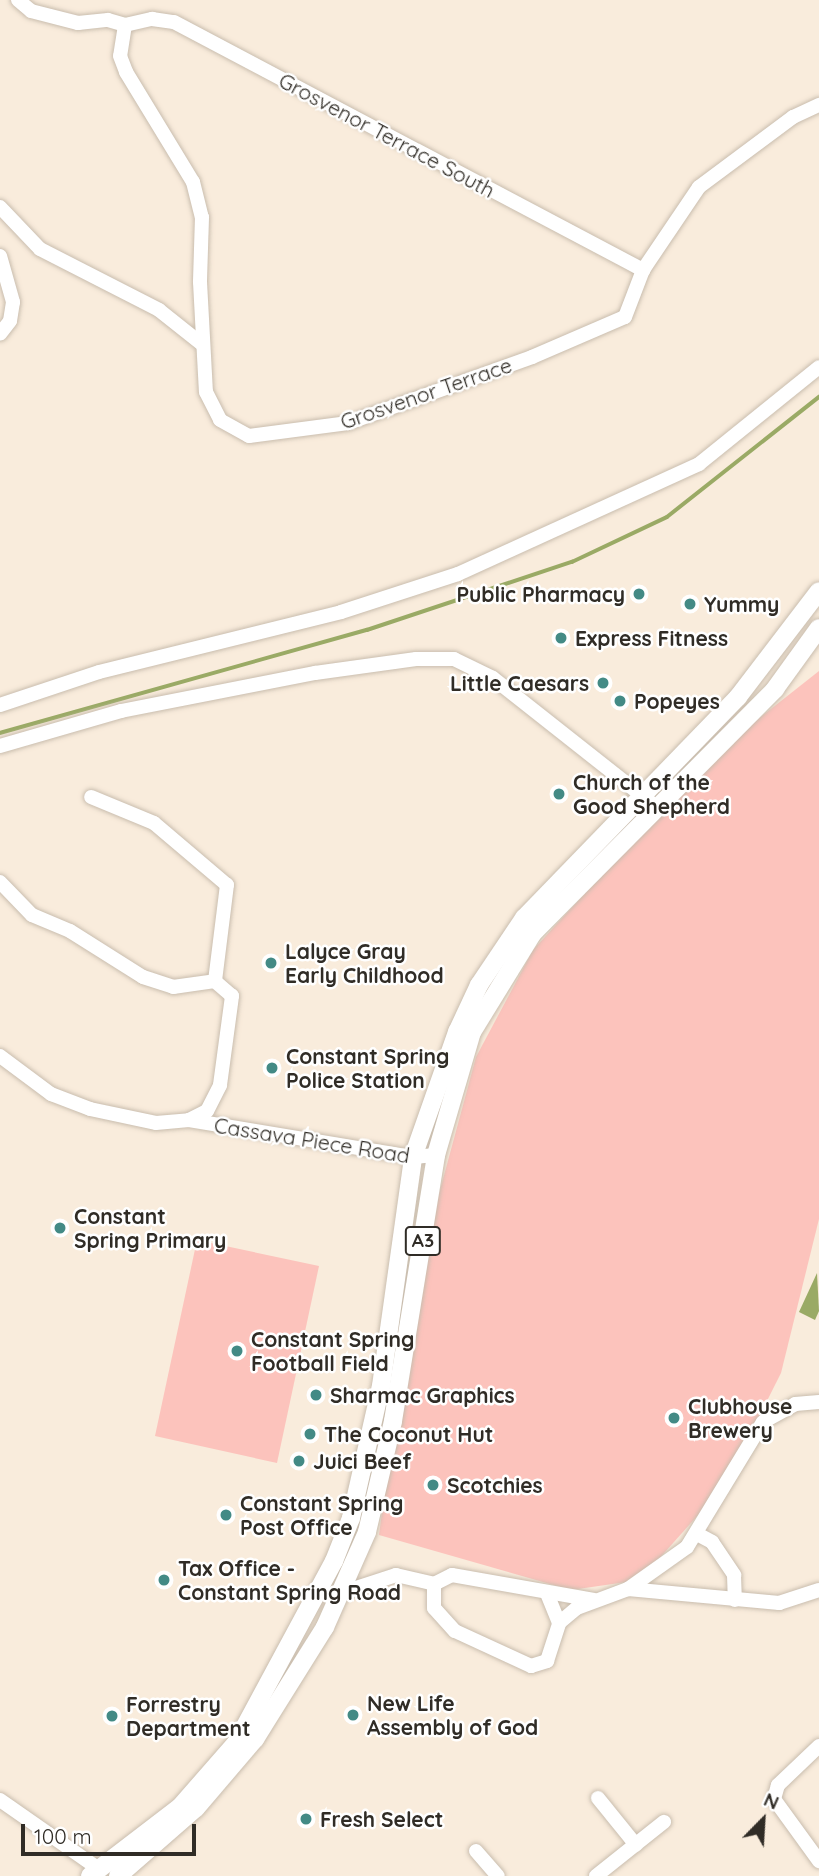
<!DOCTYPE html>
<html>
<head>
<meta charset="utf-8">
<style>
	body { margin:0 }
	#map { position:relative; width:819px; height:1876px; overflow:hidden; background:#f9ecdc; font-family:Quicksand,sans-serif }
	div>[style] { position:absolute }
	.green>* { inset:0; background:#fcc3bc }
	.water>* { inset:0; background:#9aaa65 }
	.stream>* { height:3.5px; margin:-1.75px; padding:0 1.75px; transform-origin:1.75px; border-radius:1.75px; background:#9aaa65 }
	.roads { filter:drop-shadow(0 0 2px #c9bdae) drop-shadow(0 0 2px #c9bdae) }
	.minor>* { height:14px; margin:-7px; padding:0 7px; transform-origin:7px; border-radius:7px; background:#fff }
	.major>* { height:18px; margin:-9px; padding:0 9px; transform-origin:9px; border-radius:9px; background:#fff }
	.dots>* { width:19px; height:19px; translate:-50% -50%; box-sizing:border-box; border:4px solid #fff; border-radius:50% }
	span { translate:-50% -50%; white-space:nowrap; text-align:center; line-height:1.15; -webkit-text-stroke:5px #fff; paint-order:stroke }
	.shield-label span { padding:2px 5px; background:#fff; border:2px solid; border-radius:5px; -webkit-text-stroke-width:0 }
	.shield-label { font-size:19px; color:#302c26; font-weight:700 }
	.street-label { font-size:21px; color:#302c26 }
	.poi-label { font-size:21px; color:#302c26; font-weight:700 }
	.right { translate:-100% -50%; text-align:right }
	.left { translate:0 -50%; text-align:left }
	.north { position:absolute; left:728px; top:1785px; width:70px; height:70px; -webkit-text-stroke:5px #fff; paint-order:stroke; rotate:24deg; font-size:19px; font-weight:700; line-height:28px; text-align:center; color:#302c26 }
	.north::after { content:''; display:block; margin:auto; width:24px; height:32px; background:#302c26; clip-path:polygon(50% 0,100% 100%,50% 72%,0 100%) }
	.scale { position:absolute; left:21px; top:1824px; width:175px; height:32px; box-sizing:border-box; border:4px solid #302c26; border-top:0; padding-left:9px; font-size:21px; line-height:24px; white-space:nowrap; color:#302c26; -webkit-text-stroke:5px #fff; paint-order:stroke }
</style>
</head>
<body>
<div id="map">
	<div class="green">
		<div style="clip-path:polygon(819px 671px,819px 1219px,781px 1373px,724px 1486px,640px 1580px,571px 1590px,379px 1535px,404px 1345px,419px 1268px,476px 1057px,533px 950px,709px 758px)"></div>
		<div style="clip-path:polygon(197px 1240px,319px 1266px,277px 1463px,155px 1436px)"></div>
	</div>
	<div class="water">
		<div style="clip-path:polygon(817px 1273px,819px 1311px,815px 1320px,799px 1312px)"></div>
	</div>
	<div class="stream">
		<div style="left:0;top:733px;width:381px;rotate:-15.7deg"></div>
		<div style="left:367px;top:630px;width:216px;rotate:-18.4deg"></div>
		<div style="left:572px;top:562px;width:105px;rotate:-25.3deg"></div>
		<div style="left:667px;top:517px;width:194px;rotate:-38.3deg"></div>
	</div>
	<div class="roads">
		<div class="minor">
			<div style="left:18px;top:0;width:17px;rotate:40deg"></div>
			<div style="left:31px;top:11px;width:49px;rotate:14.3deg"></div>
			<div style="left:78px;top:23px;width:30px;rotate:-6deg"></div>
			<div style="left:108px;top:20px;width:18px;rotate:16deg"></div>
			<div style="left:125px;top:25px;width:31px;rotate:99deg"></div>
			<div style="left:120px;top:56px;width:17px;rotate:69deg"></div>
			<div style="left:126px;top:72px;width:129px;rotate:58.7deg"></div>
			<div style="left:193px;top:182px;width:36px;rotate:76deg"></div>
			<div style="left:202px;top:217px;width:65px;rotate:91.8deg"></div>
			<div style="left:200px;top:282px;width:110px;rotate:86.9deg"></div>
			<div style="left:206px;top:392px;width:31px;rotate:63deg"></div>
			<div style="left:220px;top:420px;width:33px;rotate:29deg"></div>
			<div style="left:249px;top:436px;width:100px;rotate:-7.5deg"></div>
			<div style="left:348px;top:423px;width:195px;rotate:-19.7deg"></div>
			<div style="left:532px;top:357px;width:101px;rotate:-23.3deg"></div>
			<div style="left:625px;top:317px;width:50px;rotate:-69deg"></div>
			<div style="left:643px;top:270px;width:100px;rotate:-56deg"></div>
			<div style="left:699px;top:187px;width:117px;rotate:-36.7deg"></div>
			<div style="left:793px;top:117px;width:29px;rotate:-25deg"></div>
			<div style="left:125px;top:25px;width:28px;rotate:-13deg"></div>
			<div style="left:152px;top:19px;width:22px;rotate:8deg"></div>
			<div style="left:174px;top:22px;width:531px;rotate:27.87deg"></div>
			<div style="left:0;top:207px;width:58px;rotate:46.4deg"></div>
			<div style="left:40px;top:249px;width:134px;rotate:27.1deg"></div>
			<div style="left:159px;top:310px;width:56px;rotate:38.5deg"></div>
			<div style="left:0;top:256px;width:48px;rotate:74.2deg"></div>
			<div style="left:13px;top:302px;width:19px;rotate:99deg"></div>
			<div style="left:10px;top:321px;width:16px;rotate:128deg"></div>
			<div style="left:0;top:705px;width:104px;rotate:-18.4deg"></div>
			<div style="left:99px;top:672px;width:249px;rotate:-13.9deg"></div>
			<div style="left:341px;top:612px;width:123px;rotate:-18deg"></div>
			<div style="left:458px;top:574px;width:265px;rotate:-24.5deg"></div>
			<div style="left:699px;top:464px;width:154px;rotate:-38.9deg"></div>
			<div style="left:0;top:746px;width:126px;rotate:-16.1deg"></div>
			<div style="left:121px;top:711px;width:198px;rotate:-11.1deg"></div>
			<div style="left:315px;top:673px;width:102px;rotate:-7.9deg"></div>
			<div style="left:416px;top:659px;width:38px"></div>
			<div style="left:454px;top:659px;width:43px;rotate:26deg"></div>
			<div style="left:493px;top:678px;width:206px;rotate:38.3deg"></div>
			<div style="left:0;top:882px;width:46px;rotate:45.9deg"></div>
			<div style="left:32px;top:915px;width:41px;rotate:22.8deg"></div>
			<div style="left:70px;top:931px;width:86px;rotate:32.2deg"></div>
			<div style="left:143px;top:977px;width:32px;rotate:18deg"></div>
			<div style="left:173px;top:987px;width:42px;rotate:-8.1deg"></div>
			<div style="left:0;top:1056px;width:64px;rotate:36.7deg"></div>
			<div style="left:51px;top:1094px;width:42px;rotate:21deg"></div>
			<div style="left:90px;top:1109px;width:67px;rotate:12deg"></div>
			<div style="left:156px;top:1123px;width:33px;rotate:-5deg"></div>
			<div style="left:189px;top:1120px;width:20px;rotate:-27deg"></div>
			<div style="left:207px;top:1111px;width:29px;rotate:-63deg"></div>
			<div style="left:220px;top:1085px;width:90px;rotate:-82.3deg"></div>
			<div style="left:232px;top:996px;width:23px;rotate:-139deg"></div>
			<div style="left:215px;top:981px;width:97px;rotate:-82.9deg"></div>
			<div style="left:227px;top:885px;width:96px;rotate:-139.7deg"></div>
			<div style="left:154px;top:823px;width:68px;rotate:-157.6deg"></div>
			<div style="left:189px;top:1120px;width:227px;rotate:9.4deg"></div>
			<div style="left:413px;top:1157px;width:23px;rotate:-5deg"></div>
			<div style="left:699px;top:1535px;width:15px;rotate:28deg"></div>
			<div style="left:712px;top:1542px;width:40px;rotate:56deg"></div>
			<div style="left:734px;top:1575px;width:25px;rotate:88deg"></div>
			<div style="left:434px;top:1584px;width:24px;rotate:90deg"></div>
			<div style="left:434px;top:1608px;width:31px;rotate:48deg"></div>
			<div style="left:455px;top:1631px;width:84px;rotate:24.7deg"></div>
			<div style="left:531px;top:1666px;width:17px;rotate:-17deg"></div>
			<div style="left:547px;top:1661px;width:40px;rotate:-72deg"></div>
			<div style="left:559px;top:1623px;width:32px;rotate:-112deg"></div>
			<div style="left:628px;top:1589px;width:152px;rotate:5.3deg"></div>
			<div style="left:779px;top:1603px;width:42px;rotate:-18deg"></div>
			<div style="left:341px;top:1593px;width:58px;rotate:-18.1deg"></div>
			<div style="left:396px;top:1575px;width:39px;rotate:13deg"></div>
			<div style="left:434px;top:1584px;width:20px;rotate:-27deg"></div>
			<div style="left:452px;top:1575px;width:144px;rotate:10deg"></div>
			<div style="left:559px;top:1623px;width:23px;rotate:-40deg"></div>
			<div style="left:577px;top:1608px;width:54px;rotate:-20.4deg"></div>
			<div style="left:628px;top:1589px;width:72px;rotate:-35.4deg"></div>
			<div style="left:687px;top:1547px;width:146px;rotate:-58.7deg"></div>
			<div style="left:763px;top:1422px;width:37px;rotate:-29deg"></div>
			<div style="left:795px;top:1404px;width:24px;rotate:-5deg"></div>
			<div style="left:819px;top:1746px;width:57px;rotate:136.4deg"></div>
			<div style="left:778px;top:1785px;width:15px;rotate:106deg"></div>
			<div style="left:774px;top:1799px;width:77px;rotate:54deg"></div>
			<div style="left:598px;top:1798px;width:60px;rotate:51deg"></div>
			<div style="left:0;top:1800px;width:121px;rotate:34.9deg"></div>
			<div style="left:476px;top:1851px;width:33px;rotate:49deg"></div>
			<div style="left:596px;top:1876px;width:87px;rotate:-38.5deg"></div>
		</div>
		<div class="major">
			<div style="left:90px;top:1876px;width:113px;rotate:-37.5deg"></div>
			<div style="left:180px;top:1807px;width:85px;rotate:-48.8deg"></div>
			<div style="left:236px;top:1743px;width:207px;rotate:-61.7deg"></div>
			<div style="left:334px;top:1561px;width:46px;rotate:-68.4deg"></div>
			<div style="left:351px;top:1518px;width:135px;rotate:-77.2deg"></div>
			<div style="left:381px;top:1386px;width:231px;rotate:-82deg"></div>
			<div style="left:413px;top:1157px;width:133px;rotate:-70.6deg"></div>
			<div style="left:457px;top:1032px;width:52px;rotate:-64.9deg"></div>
			<div style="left:479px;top:985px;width:81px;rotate:-56.1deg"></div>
			<div style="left:524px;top:918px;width:308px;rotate:-45.9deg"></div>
			<div style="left:738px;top:697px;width:133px;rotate:-52.6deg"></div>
			<div style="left:118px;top:1876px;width:103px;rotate:-41.1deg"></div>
			<div style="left:196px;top:1808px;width:91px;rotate:-49.5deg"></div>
			<div style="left:255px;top:1739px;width:132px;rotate:-58deg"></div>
			<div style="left:325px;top:1627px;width:104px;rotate:-66.1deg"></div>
			<div style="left:367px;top:1532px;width:114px;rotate:-76.8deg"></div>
			<div style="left:393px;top:1421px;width:269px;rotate:-80.8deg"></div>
			<div style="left:436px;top:1155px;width:128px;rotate:-73.7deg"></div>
			<div style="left:472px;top:1032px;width:116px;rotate:-58.4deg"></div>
			<div style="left:533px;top:933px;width:344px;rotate:-45.2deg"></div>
			<div style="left:775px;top:689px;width:75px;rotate:-54.2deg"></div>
		</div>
	</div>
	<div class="dots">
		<div style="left:639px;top:594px;background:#438a85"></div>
		<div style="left:690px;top:604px;background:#438a85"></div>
		<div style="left:561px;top:638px;background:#438a85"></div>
		<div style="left:603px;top:683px;background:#438a85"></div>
		<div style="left:620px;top:701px;background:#438a85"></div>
		<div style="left:559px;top:794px;background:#438a85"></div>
		<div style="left:271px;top:963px;background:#438a85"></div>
		<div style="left:272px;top:1068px;background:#438a85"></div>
		<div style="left:60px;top:1228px;background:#438a85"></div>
		<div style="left:237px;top:1351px;background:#438a85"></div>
		<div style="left:316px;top:1395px;background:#438a85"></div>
		<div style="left:674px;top:1418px;background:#438a85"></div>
		<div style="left:310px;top:1434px;background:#438a85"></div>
		<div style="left:299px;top:1461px;background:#438a85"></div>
		<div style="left:433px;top:1485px;background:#438a85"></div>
		<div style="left:226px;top:1515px;background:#438a85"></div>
		<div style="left:164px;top:1580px;background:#438a85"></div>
		<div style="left:353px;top:1715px;background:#438a85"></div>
		<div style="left:112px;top:1716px;background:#438a85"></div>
		<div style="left:306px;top:1819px;background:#438a85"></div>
	</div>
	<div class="shield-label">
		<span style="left:423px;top:1241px">A3</span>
	</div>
	<div class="street-label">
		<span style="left:387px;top:135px;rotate:28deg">Grosvenor Terrace South</span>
		<span style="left:426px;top:393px;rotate:-19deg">Grosvenor Terrace</span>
		<span style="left:312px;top:1140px;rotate:9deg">Cassava Piece Road</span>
	</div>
	<div class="poi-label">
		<span class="right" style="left:625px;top:594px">Public Pharmacy</span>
		<span class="left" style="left:704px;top:604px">Yummy</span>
		<span class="left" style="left:575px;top:638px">Express Fitness</span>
		<span class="right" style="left:589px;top:683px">Little Caesars</span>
		<span class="left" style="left:634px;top:701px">Popeyes</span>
		<span class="left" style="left:573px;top:794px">Church of the<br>Good Shepherd</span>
		<span class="left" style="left:285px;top:963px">Lalyce Gray<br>Early Childhood</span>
		<span class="left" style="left:286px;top:1068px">Constant Spring<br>Police Station</span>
		<span class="left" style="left:74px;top:1228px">Constant<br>Spring Primary</span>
		<span class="left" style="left:251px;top:1351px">Constant Spring<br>Football Field</span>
		<span class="left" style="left:330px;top:1395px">Sharmac Graphics</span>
		<span class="left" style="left:688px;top:1418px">Clubhouse<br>Brewery</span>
		<span class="left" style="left:324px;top:1434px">The Coconut Hut</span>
		<span class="left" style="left:313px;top:1461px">Juici Beef</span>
		<span class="left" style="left:447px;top:1485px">Scotchies</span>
		<span class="left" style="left:240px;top:1515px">Constant Spring<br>Post Office</span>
		<span class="left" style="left:178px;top:1580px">Tax Office -<br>Constant Spring Road</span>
		<span class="left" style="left:367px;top:1715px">New Life<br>Assembly of God</span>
		<span class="left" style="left:126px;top:1716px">Forrestry<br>Department</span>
		<span class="left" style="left:320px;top:1819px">Fresh Select</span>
	</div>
	<div class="north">N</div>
	<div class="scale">100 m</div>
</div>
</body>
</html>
